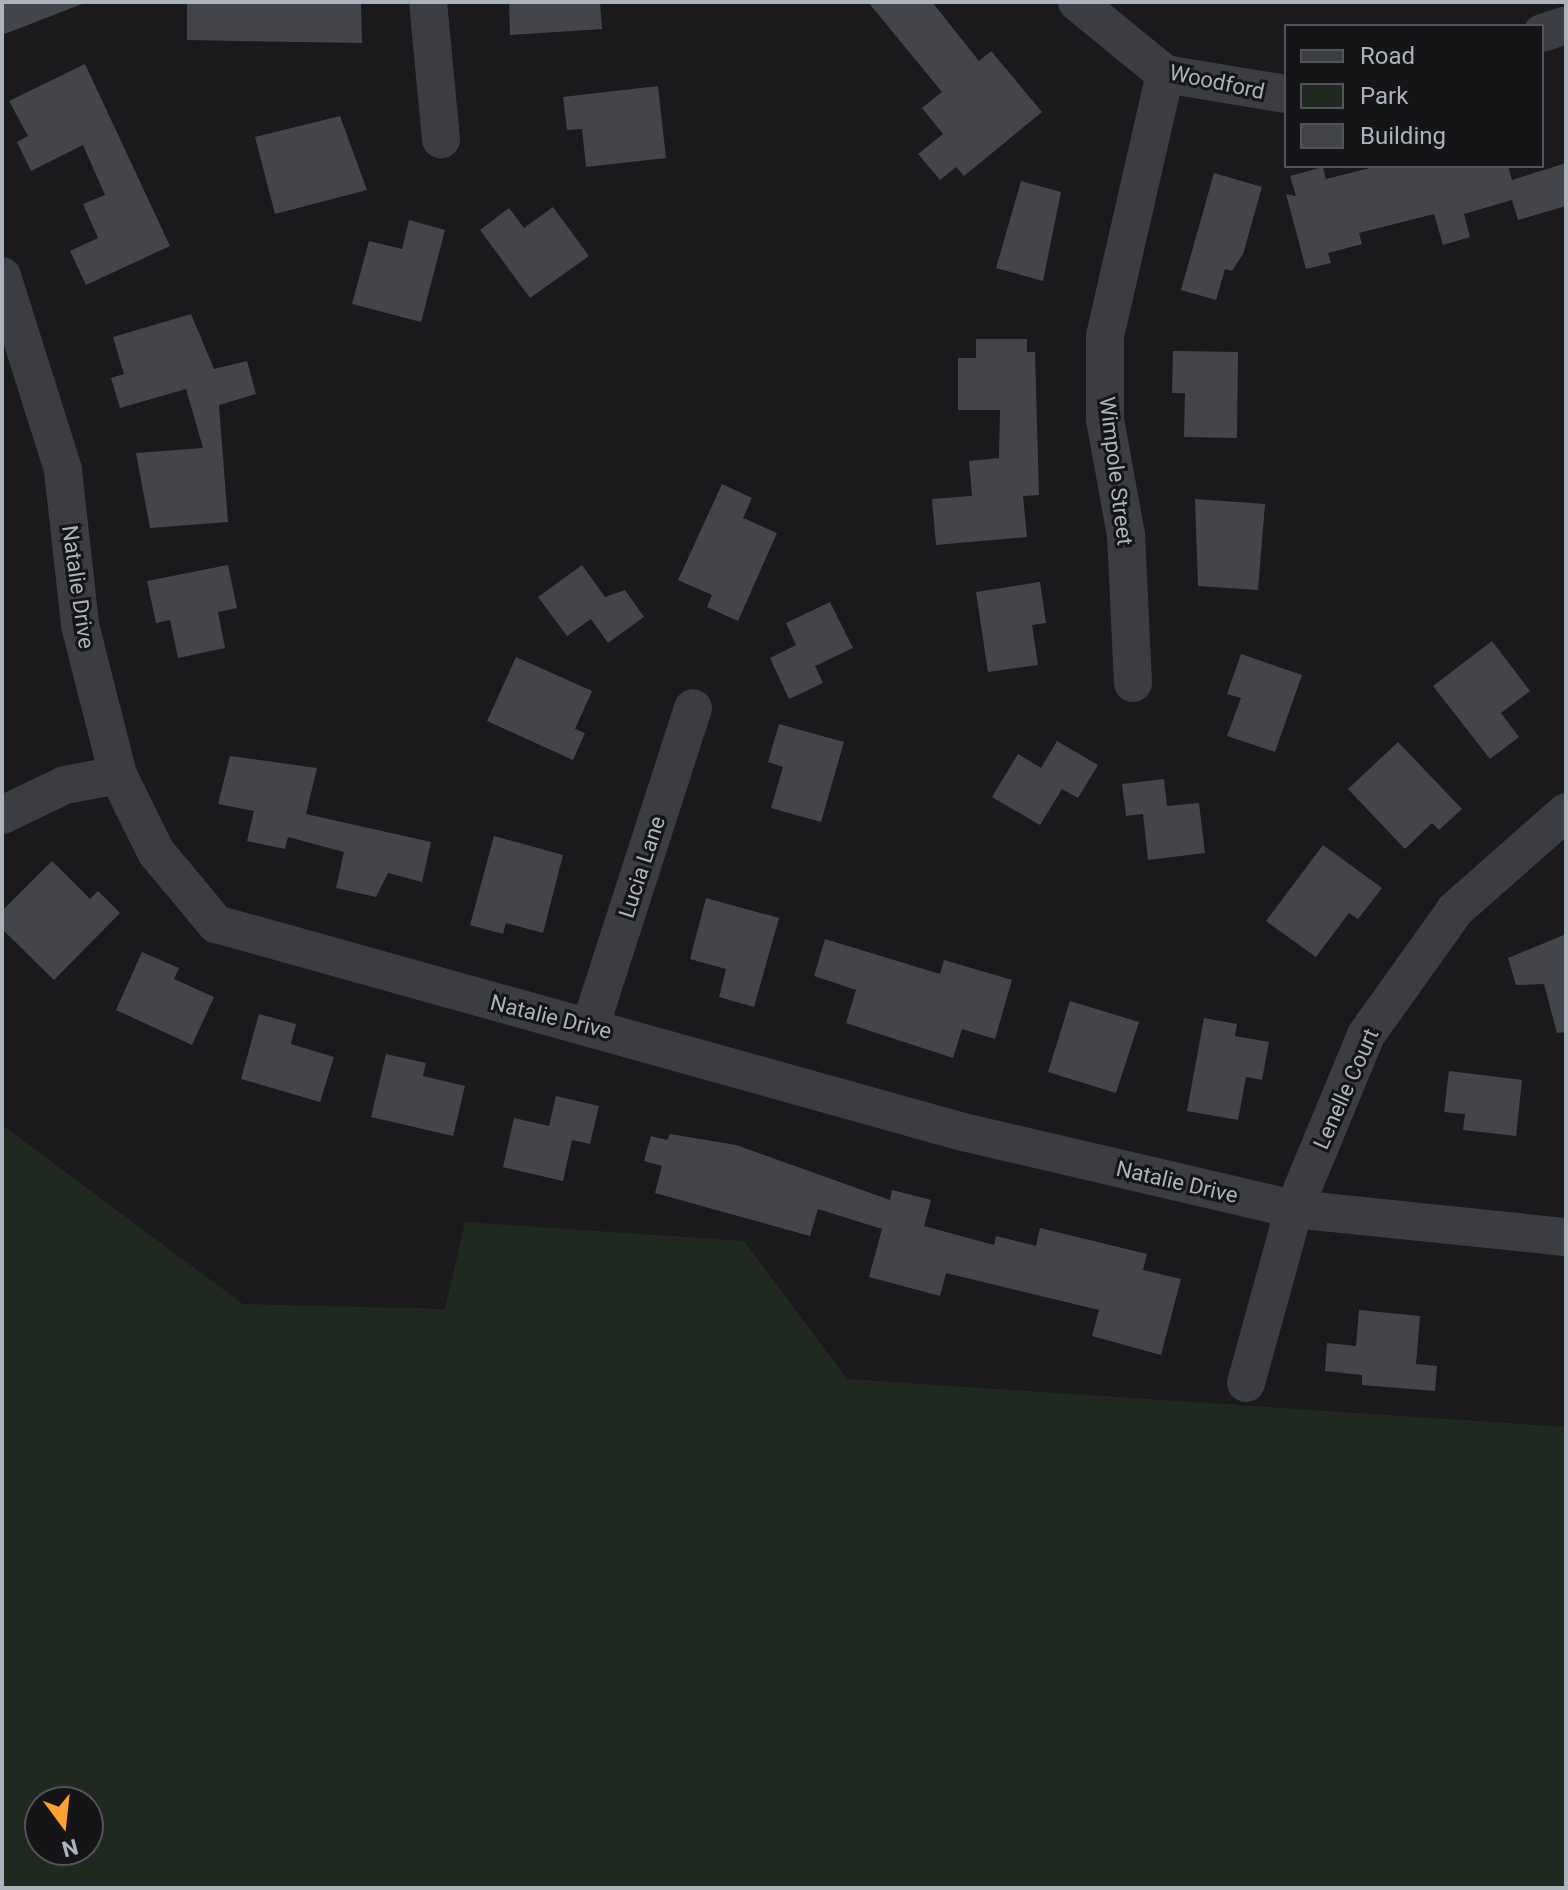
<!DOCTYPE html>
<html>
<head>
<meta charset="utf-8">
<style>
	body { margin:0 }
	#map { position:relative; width:1568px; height:1890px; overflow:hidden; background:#1a1a1d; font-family:Roboto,sans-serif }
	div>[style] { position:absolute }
	.green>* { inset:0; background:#1f2920 }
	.building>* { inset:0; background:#44454a }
	.minor>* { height:38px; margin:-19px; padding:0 19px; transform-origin:19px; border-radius:19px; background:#3b3d42 }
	span { translate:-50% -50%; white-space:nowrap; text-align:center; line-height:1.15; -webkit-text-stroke:6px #151518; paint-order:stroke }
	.street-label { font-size:22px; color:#acb3bd }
	.frame { position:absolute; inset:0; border:4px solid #acb3bd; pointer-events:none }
	.legend { position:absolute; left:1284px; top:24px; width:260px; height:144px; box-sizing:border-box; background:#151518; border:2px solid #51545a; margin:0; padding:10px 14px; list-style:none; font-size:24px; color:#acb3bd }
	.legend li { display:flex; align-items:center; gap:16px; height:40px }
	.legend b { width:40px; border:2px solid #51545a }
	.north { position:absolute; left:24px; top:1786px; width:80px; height:80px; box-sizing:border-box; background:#151518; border:2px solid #51545a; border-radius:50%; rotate:165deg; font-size:22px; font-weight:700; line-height:32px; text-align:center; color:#acb3bd }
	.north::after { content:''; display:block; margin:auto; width:28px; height:36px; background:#ffa130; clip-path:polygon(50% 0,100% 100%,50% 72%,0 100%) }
</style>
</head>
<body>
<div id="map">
	<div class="green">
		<div style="clip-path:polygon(evenodd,2px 1125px,243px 1304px,445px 1309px,465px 1222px,744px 1241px,847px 1379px,1566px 1427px,1566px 1888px,2px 1888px,2px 1125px,40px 1802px,88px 1802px,88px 1850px,40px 1850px,40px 1802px)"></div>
	</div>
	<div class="building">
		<div style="clip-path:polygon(2px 2px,82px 2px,82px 4px,2px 35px)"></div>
		<div style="clip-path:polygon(187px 2px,361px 2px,362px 43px,187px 40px)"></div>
		<div style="clip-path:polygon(509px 2px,600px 2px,602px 29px,510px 35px)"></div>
		<div style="clip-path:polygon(868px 2px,932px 2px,979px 61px,991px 51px,1042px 112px,964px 176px,956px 167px,940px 180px,918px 154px,943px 134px,922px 108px,942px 92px)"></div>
		<div style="clip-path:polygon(85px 64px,170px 246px,86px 285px,70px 251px,98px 238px,83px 204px,105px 195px,83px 145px,31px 171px,17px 142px,28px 136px,9px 101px)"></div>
		<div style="clip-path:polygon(658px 86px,666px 158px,586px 167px,582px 129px,567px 130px,563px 97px)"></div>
		<div style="clip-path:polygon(340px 116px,367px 190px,275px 214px,255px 137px)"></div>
		<div style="clip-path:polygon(1566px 163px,1566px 206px,1518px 220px,1512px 200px,1464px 214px,1470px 237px,1443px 245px,1434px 214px,1359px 233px,1362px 244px,1328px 253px,1331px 263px,1306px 269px,1286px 194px,1296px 196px,1290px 176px,1323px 167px,1326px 179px,1378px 166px,1508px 166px,1512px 180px)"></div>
		<div style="clip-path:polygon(1214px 173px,1262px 187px,1243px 254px,1232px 271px,1225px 269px,1216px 300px,1181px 290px)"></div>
		<div style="clip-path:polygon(1021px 181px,1061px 192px,1043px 281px,996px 268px)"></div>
		<div style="clip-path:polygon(553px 207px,589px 256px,530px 298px,480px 230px,509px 208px,524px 228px)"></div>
		<div style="clip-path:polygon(409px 220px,445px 230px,421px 322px,352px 304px,369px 241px,402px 249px)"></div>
		<div style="clip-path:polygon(191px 314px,214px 369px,247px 361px,256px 394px,219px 405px,228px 522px,150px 528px,136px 453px,203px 448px,186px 389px,120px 408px,111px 378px,124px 374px,113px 337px)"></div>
		<div style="clip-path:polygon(976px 339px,1027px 339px,1027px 352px,1035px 352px,1039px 495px,1023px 496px,1027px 537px,936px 545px,932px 499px,972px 496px,969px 461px,999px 458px,1000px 410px,958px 410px,958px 358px,976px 358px)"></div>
		<div style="clip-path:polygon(1173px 351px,1238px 352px,1237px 438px,1184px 437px,1185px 393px,1172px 393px)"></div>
		<div style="clip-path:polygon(722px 484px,752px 498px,743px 518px,777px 533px,738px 621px,707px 607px,712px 595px,678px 580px)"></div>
		<div style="clip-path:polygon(1195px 499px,1265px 504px,1258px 590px,1198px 586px)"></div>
		<div style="clip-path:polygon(228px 565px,237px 608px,218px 612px,225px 648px,178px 658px,170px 620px,156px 623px,147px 581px)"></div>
		<div style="clip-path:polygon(582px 565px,605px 597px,625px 590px,644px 617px,608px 643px,591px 619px,567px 636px,538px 597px)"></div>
		<div style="clip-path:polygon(1040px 582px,1046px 623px,1032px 625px,1038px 665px,988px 672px,976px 592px)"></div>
		<div style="clip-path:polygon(830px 602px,853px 648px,815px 666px,823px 683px,789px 699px,770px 658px,796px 645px,786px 623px)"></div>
		<div style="clip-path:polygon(1492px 641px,1530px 691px,1501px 713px,1519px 737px,1490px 759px,1433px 686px)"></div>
		<div style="clip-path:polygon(1241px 654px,1302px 675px,1275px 752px,1227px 736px,1241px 698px,1227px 694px)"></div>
		<div style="clip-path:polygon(516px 657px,592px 691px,575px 729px,585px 733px,573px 760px,487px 721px)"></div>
		<div style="clip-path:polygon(779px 724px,844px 742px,821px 822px,771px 808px,783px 767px,768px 762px)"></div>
		<div style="clip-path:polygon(1057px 741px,1098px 765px,1078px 798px,1062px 789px,1040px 825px,992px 797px,1018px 754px,1041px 768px)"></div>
		<div style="clip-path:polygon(1398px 742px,1462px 809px,1439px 830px,1432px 823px,1405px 849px,1348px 789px)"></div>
		<div style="clip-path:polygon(230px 756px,317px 768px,306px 814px,431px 842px,422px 882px,388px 873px,376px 897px,336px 888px,344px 852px,288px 837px,285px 849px,247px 841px,254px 811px,218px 804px)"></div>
		<div style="clip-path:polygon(1164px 779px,1167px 806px,1199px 803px,1205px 853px,1148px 860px,1143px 814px,1126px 816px,1122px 784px)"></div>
		<div style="clip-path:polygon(494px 836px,563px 855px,543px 933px,506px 923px,503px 934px,470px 925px)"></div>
		<div style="clip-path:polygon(1323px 845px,1382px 888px,1358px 919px,1349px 913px,1316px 957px,1266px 921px)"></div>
		<div style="clip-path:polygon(52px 861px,90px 899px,98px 891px,120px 913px,54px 980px,2px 929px,2px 911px)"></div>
		<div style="clip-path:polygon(706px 898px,779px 918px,754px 1007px,719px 997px,726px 969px,690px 959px)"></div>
		<div style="clip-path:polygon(1566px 934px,1566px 1032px,1557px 1033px,1544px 984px,1516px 985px,1508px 958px)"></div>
		<div style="clip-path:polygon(825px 939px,940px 974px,944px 960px,1012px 980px,995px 1039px,962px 1029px,953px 1058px,846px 1023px,856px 990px,814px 976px)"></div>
		<div style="clip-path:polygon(142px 952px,179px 968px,174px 979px,214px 997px,192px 1045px,116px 1010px)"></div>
		<div style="clip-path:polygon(1070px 1001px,1139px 1022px,1116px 1093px,1048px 1072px)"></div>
		<div style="clip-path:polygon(259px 1014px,296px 1024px,291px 1044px,334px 1057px,320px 1102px,241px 1079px)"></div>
		<div style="clip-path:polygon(1204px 1018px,1237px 1024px,1235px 1036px,1269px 1042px,1262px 1080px,1246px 1077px,1238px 1120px,1187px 1111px)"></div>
		<div style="clip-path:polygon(386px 1054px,426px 1063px,423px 1076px,465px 1086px,453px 1136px,371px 1117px)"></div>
		<div style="clip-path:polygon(1449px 1071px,1522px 1080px,1516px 1136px,1463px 1130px,1465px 1114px,1444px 1112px)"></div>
		<div style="clip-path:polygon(556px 1096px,599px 1106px,590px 1144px,572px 1140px,563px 1181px,503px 1167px,514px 1118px,549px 1126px)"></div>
		<div style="clip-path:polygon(670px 1134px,736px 1145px,890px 1200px,892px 1190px,931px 1200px,924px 1226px,994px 1245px,996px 1236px,1036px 1246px,1040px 1228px,1147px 1254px,1143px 1270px,1181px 1279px,1161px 1355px,1092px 1336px,1099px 1310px,946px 1273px,940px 1296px,869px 1277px,882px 1229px,818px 1209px,810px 1236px,655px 1193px,662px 1166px,644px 1161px,651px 1136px,667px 1140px)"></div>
		<div style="clip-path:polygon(1359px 1310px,1420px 1316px,1416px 1364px,1437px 1366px,1435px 1391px,1362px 1385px,1362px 1375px,1325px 1371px,1327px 1343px,1356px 1346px)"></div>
	</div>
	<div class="minor">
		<div style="left:428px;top:2px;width:138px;rotate:84.6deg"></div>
		<div style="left:1077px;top:2px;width:114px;rotate:39.3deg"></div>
		<div style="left:1165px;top:74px;width:123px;rotate:9.4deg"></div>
		<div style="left:1542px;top:33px;width:25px;rotate:-18deg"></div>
		<div style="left:2px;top:276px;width:203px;rotate:72.5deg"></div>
		<div style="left:63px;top:470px;width:156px;rotate:83.7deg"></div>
		<div style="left:80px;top:625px;width:155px;rotate:75.8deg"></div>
		<div style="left:118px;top:775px;width:86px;rotate:63.7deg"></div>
		<div style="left:156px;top:852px;width:94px;rotate:50.2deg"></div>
		<div style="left:216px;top:924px;width:775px;rotate:15.56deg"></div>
		<div style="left:963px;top:1132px;width:340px;rotate:13.1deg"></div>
		<div style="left:1294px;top:1209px;width:273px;rotate:5.9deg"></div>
		<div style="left:1133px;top:683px;width:148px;rotate:-92.7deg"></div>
		<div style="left:1126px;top:535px;width:117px;rotate:-100.3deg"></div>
		<div style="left:1105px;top:420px;width:84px;rotate:-90deg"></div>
		<div style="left:1105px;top:336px;width:269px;rotate:-77.1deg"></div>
		<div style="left:2px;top:815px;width:70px;rotate:-25.5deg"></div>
		<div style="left:65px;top:785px;width:54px;rotate:-10.7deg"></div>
		<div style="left:590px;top:1027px;width:335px;rotate:-72.1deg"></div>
		<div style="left:1246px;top:1383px;width:180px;rotate:-74.6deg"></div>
		<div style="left:1294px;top:1209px;width:188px;rotate:-67.5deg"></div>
		<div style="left:1366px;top:1035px;width:153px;rotate:-54.5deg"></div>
		<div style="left:1455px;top:910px;width:148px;rotate:-41.4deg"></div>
	</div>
	<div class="street-label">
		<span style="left:1217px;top:82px;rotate:12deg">Woodford</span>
		<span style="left:1116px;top:471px;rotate:83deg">Wimpole Street</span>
		<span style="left:78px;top:587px;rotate:82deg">Natalie Drive</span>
		<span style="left:642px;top:867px;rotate:-72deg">Lucia Lane</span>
		<span style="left:551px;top:1017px;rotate:14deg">Natalie Drive</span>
		<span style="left:1346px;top:1089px;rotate:-66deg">Lenelle Court</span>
		<span style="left:1177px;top:1182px;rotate:13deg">Natalie Drive</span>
	</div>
	<div class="frame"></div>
	<ul class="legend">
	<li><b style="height:10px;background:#3b3d42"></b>Road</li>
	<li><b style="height:22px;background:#1f2920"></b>Park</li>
	<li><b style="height:22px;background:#44454a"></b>Building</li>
	</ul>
	<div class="north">N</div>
</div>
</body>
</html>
